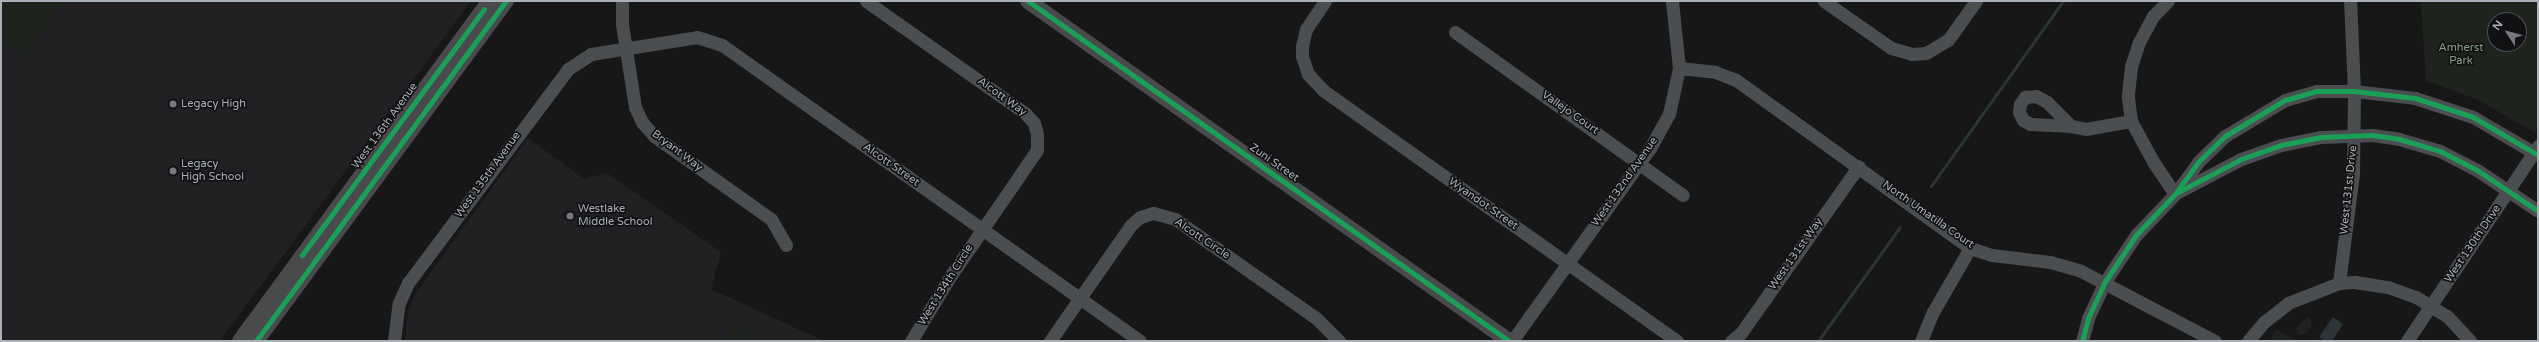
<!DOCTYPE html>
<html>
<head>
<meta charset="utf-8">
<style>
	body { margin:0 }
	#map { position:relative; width:2539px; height:342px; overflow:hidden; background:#171717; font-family:"Varela Round",sans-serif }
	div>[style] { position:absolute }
	.built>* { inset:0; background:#212123 }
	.green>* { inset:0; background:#1e241d }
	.water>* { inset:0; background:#2b3538 }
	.stream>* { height:3px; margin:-1.5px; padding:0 1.5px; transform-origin:1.5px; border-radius:1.5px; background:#2b3538 }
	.minor>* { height:13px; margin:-6.5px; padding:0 6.5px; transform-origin:6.5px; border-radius:6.5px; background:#4b4e50 }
	.major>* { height:16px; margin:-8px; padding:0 8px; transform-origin:8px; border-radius:8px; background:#494a4c }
	.cycleway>* { height:5px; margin:-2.5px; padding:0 2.5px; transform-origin:2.5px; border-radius:2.5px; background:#1a9f57 }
	.dots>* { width:11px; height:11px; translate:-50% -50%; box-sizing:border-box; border:2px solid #111113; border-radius:50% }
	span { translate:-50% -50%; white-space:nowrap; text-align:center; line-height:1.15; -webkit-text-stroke:3.5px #111113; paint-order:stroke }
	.park-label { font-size:11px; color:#86a181 }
	.street-label { font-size:11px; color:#a9b0b7 }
	.poi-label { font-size:11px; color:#a9b0b7 }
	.left { translate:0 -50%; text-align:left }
	.frame { position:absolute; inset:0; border:2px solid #a9b0b7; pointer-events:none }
	.north { position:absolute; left:2487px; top:12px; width:40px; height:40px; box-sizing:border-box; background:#111113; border:1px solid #4e5155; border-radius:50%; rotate:306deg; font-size:11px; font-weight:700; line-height:16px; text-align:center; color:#a9b0b7 }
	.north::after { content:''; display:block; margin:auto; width:14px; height:18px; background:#767a7f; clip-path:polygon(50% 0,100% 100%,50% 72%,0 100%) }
</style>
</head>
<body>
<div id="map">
	<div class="built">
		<div style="clip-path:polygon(1px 1px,471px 1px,220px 341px,1px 341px)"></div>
		<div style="clip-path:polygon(528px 138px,584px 179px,607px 173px,721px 252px,711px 289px,824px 341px,405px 341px,408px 315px,414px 296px)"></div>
	</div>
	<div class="green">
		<div style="clip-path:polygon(1px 1px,62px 1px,52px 20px,26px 54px,19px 54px,1px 42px)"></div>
		<div style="clip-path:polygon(evenodd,2421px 1px,2538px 1px,2538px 128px,2535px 133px,2479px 100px,2426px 81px,2421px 1px,2495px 20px,2519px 20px,2519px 44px,2495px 44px,2495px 20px)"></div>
		<div style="clip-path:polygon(2307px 318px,2311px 320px,2311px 326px,2306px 334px,2299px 335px,2296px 328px)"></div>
		<div style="clip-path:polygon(734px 324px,758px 341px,721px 341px)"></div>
		<div style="clip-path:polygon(2276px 329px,2298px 341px,2270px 341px)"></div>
	</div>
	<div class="water">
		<div style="clip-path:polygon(2333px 317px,2343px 324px,2332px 341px,2325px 341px,2319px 337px)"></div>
	</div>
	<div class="stream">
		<div style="left:1931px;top:186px;width:227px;rotate:-54.5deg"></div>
		<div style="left:1818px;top:341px;width:140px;rotate:-54.3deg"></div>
	</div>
	<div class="minor">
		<div style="left:622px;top:1px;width:23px;rotate:90deg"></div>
		<div style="left:622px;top:24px;width:84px;rotate:81.1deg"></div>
		<div style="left:635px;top:107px;width:17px;rotate:65deg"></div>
		<div style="left:642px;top:122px;width:18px;rotate:49deg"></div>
		<div style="left:654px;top:136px;width:143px;rotate:35.4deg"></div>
		<div style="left:771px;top:219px;width:30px;rotate:60deg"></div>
		<div style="left:866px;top:1px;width:194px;rotate:35.2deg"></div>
		<div style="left:1025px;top:113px;width:13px;rotate:48deg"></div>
		<div style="left:1034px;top:123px;width:11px;rotate:75deg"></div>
		<div style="left:1037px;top:134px;width:16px;rotate:90deg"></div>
		<div style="left:1037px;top:150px;width:152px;rotate:124.5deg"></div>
		<div style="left:951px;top:275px;width:77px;rotate:121.2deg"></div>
		<div style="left:1325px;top:1px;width:34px;rotate:124deg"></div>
		<div style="left:1306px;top:29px;width:17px;rotate:103deg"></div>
		<div style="left:1302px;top:46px;width:10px;rotate:90deg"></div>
		<div style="left:1302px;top:56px;width:19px;rotate:72deg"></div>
		<div style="left:1308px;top:74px;width:23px;rotate:47deg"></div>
		<div style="left:1324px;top:91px;width:433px;rotate:35.3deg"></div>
		<div style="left:1824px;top:1px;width:82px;rotate:35deg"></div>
		<div style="left:1891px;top:48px;width:22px;rotate:16deg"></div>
		<div style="left:1912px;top:54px;width:14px;rotate:-4deg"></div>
		<div style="left:1926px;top:53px;width:26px;rotate:-31deg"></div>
		<div style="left:1948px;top:40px;width:48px;rotate:-54.3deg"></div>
		<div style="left:2168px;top:1px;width:21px;rotate:135deg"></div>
		<div style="left:2153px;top:16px;width:30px;rotate:118deg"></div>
		<div style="left:2139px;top:42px;width:25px;rotate:108deg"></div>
		<div style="left:2131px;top:66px;width:31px;rotate:96deg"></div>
		<div style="left:2128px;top:97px;width:24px;rotate:83deg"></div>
		<div style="left:2131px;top:121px;width:48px;rotate:61.3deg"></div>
		<div style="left:2154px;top:163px;width:37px;rotate:56deg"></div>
		<div style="left:1455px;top:32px;width:280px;rotate:35.6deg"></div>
		<div style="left:1679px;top:68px;width:36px;rotate:6deg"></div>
		<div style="left:1715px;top:72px;width:22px;rotate:21deg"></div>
		<div style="left:1736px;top:80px;width:288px;rotate:35.7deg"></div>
		<div style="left:1970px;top:248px;width:23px;rotate:18deg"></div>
		<div style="left:1992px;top:255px;width:58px;rotate:6.9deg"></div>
		<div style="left:2050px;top:262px;width:32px;rotate:16deg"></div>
		<div style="left:2081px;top:271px;width:151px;rotate:27.6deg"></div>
		<div style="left:2071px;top:126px;width:41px;rotate:-177.2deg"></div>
		<div style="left:2030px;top:124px;width:8px;rotate:-150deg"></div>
		<div style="left:2023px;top:120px;width:9px;rotate:-117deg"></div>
		<div style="left:2019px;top:112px;width:8px;rotate:-83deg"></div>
		<div style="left:2020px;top:104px;width:9px;rotate:-54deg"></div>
		<div style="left:2025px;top:97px;width:11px;rotate:-5deg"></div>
		<div style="left:2036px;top:96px;width:13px;rotate:29deg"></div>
		<div style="left:2047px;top:102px;width:34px;rotate:45deg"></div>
		<div style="left:2071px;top:126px;width:15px;rotate:11deg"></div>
		<div style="left:2086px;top:129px;width:46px;rotate:-10.1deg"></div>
		<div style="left:2178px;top:192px;width:71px;rotate:-27.6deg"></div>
		<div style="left:2241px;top:159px;width:42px;rotate:-19.3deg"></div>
		<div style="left:2281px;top:145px;width:41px;rotate:-11.3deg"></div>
		<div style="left:2321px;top:137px;width:51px;rotate:-2.2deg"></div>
		<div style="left:2372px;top:135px;width:27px;rotate:8deg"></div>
		<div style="left:2399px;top:139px;width:43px;rotate:16.3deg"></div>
		<div style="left:2440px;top:151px;width:42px;rotate:27.2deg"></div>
		<div style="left:2477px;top:170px;width:73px;rotate:33.9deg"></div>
		<div style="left:2339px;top:283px;width:110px;rotate:-82.7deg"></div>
		<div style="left:2353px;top:174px;width:83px;rotate:-89.3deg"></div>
		<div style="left:2354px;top:91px;width:90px;rotate:-92.5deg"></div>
		<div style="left:394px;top:341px;width:38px;rotate:-83deg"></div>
		<div style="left:399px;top:303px;width:22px;rotate:-66deg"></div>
		<div style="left:408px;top:283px;width:267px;rotate:-53.2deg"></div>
		<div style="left:568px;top:69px;width:27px;rotate:-33deg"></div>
		<div style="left:591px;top:54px;width:107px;rotate:-9.1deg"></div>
		<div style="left:697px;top:37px;width:26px;rotate:18deg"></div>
		<div style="left:722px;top:45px;width:512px;rotate:35.3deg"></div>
		<div style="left:1050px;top:341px;width:141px;rotate:-55.1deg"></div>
		<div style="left:1131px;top:225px;width:12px;rotate:-42deg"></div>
		<div style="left:1140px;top:217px;width:14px;rotate:-17deg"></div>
		<div style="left:1153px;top:213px;width:23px;rotate:15deg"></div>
		<div style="left:1175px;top:219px;width:172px;rotate:35.1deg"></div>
		<div style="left:1316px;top:318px;width:33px;rotate:45deg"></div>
		<div style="left:1512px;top:341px;width:237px;rotate:-54.4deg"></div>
		<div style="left:1650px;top:148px;width:39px;rotate:-61deg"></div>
		<div style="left:1669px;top:114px;width:47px;rotate:-77.7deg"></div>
		<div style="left:1679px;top:68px;width:67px;rotate:-96deg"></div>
		<div style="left:1731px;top:341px;width:13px;rotate:-39deg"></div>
		<div style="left:1741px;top:333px;width:204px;rotate:-54.8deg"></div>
		<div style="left:1921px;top:341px;width:31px;rotate:-68deg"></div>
		<div style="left:1933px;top:312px;width:74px;rotate:-60deg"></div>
		<div style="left:2082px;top:341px;width:24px;rotate:-75deg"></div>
		<div style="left:2088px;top:318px;width:38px;rotate:-65deg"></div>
		<div style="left:2104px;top:283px;width:58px;rotate:-56.3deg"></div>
		<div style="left:2136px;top:235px;width:57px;rotate:-46.4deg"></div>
		<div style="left:2175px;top:194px;width:39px;rotate:-54deg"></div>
		<div style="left:2198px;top:162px;width:37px;rotate:-44deg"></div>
		<div style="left:2225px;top:136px;width:70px;rotate:-31deg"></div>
		<div style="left:2285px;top:100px;width:32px;rotate:-16deg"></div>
		<div style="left:2316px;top:91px;width:38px"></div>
		<div style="left:2354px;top:91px;width:61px;rotate:6.5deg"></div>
		<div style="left:2415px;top:98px;width:61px;rotate:18.1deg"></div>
		<div style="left:2473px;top:117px;width:75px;rotate:30.3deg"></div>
		<div style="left:2248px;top:341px;width:25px;rotate:-50deg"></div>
		<div style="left:2264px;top:322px;width:31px;rotate:-38deg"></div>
		<div style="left:2288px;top:303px;width:55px;rotate:-21.4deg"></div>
		<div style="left:2339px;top:283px;width:16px;rotate:-4deg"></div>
		<div style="left:2355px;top:282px;width:33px;rotate:9deg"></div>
		<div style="left:2388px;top:287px;width:30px;rotate:20deg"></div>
		<div style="left:2416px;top:297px;width:36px;rotate:32deg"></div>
		<div style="left:2447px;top:316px;width:34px;rotate:47deg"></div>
		<div style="left:2407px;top:341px;width:235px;rotate:-56.1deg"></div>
	</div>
	<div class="major">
		<div style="left:1028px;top:1px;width:589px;rotate:35.25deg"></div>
		<div style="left:240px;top:341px;width:422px;rotate:-53.7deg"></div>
		<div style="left:256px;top:341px;width:422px;rotate:-53.7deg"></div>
	</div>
	<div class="cycleway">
		<div style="left:1028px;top:1px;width:589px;rotate:35.25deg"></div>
		<div style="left:2178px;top:192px;width:71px;rotate:-27.6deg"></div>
		<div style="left:2241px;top:159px;width:42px;rotate:-19.3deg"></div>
		<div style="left:2281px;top:145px;width:41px;rotate:-11.3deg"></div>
		<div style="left:2321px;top:137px;width:51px;rotate:-2.2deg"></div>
		<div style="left:2372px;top:135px;width:27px;rotate:8deg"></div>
		<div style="left:2399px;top:139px;width:43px;rotate:16.3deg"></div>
		<div style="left:2440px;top:151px;width:42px;rotate:27.2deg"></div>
		<div style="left:2477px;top:170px;width:73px;rotate:33.9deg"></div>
		<div style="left:302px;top:255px;width:306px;rotate:-53.5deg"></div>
		<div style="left:256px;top:341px;width:422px;rotate:-53.7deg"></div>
		<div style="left:2082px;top:341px;width:24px;rotate:-75deg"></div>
		<div style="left:2088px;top:318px;width:38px;rotate:-65deg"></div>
		<div style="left:2104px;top:283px;width:58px;rotate:-56.3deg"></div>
		<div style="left:2136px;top:235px;width:57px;rotate:-46.4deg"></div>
		<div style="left:2175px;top:194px;width:39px;rotate:-54deg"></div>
		<div style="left:2198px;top:162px;width:37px;rotate:-44deg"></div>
		<div style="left:2225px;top:136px;width:70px;rotate:-31deg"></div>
		<div style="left:2285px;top:100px;width:32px;rotate:-16deg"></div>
		<div style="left:2316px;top:91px;width:38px"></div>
		<div style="left:2354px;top:91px;width:61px;rotate:6.5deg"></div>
		<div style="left:2415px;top:98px;width:61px;rotate:18.1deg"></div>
		<div style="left:2473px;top:117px;width:75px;rotate:30.3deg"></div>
	</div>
	<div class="dots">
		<div style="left:173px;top:104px;background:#767a7f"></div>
		<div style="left:173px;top:171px;background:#767a7f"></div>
		<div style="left:570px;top:216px;background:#767a7f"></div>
	</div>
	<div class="park-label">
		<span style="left:2461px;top:55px">Amherst<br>Park</span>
	</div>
	<div class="street-label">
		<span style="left:1002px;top:97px;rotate:36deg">Alcott Way</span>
		<span style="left:1570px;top:113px;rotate:35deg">Vallejo Court</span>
		<span style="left:385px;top:126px;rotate:-54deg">West 136th Avenue</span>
		<span style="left:677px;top:151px;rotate:37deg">Bryant Way</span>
		<span style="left:1274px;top:163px;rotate:35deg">Zuni Street</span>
		<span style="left:891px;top:165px;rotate:35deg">Alcott Street</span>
		<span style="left:488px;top:175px;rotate:-54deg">West 135th Avenue</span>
		<span style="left:1625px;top:182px;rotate:-55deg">West 132nd Avenue</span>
		<span style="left:2349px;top:190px;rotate:-84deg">West 131st Drive</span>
		<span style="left:1483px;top:204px;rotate:35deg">Wyandot Street</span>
		<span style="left:1928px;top:215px;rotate:35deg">North Umatilla Court</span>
		<span style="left:1202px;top:239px;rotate:34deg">Alcott Circle</span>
		<span style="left:2473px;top:244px;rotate:-56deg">West 130th Drive</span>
		<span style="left:1796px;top:254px;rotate:-55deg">West 131st Way</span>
		<span style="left:946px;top:285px;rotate:-58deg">West 134th Circle</span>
	</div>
	<div class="poi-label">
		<span class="left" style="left:181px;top:104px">Legacy High</span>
		<span class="left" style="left:181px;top:171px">Legacy<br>High School</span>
		<span class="left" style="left:578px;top:216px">Westlake<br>Middle School</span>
	</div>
	<div class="frame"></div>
	<div class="north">N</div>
</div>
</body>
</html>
